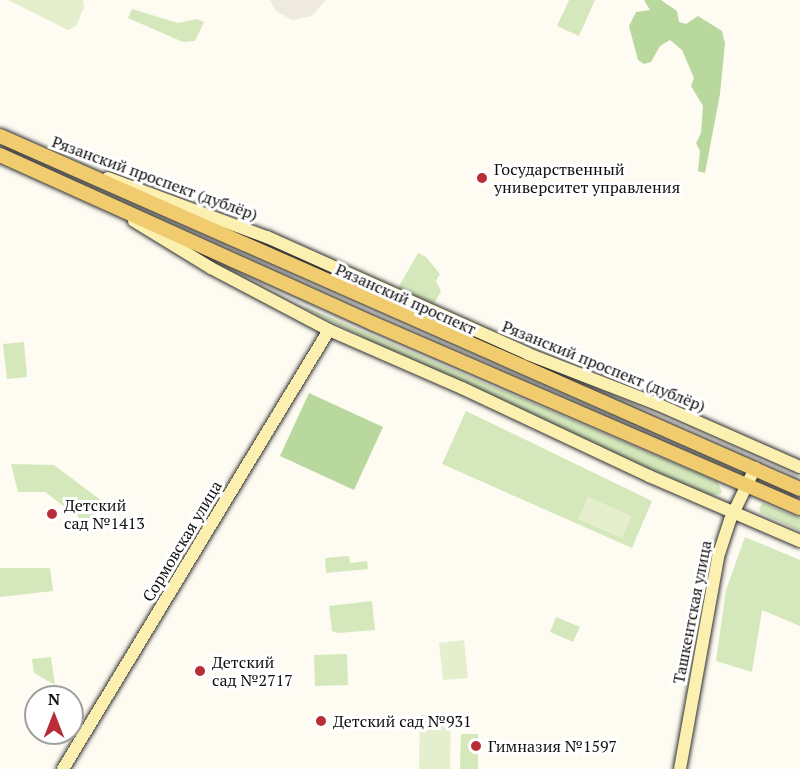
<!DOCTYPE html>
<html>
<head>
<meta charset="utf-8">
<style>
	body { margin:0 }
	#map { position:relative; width:800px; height:769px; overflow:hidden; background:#fefbf2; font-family:"PT Serif",serif }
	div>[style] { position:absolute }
	.green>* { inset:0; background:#d5e8bc }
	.forest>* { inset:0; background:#b9d89d }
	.pitch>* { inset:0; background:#e5efce }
	.plaza>* { inset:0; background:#efeae0 }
	.roads { filter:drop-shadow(0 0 2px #313131) drop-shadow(0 0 2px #313131) }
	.secondary>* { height:12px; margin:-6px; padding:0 6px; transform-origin:6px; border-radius:6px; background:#fbf0b0 }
	.primary>* { height:14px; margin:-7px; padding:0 7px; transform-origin:7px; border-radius:7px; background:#f1cc6f }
	.dots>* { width:16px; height:16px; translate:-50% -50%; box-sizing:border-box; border:3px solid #fff; border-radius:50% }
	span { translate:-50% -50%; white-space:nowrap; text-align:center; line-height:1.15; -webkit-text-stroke:6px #fff; paint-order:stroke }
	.poi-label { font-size:16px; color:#0f0f0f }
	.left { translate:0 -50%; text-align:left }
	.street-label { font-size:16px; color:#0f0f0f }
	.north { position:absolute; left:24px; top:685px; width:60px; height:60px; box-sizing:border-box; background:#fff; border:2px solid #9f9f9f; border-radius:50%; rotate:0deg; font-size:16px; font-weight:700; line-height:24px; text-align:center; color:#0f0f0f }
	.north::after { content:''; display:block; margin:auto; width:21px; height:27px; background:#b92d39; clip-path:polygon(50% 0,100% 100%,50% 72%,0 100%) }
</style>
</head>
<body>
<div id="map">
	<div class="green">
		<div style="clip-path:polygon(569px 0,595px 0,579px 36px,557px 26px)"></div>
		<div style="clip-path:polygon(132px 9px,178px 23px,197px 19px,204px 22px,195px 41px,183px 42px,128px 18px)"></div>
		<div style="clip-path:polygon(418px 253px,426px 257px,440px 274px,436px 281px,441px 291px,434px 304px,398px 288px)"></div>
		<div style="clip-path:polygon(306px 307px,718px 482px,722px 493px,712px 496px,614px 453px,387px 349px,304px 308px)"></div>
		<div style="clip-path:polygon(24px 342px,27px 377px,7px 379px,3px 344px)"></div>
		<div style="clip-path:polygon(466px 411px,652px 501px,632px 548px,442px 464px)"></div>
		<div style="clip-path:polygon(11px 464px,54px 465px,102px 501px,86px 523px,45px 492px,18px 492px)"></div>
		<div style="clip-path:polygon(763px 503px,800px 518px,800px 531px,761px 513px,759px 508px)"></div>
		<div style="clip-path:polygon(745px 537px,800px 560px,800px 626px,762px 610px,752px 672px,716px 661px,726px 590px)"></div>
		<div style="clip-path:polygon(349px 556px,350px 563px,367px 561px,368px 569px,326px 573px,325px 558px)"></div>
		<div style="clip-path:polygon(0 568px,50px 568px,53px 591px,0 597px)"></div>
		<div style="clip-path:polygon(372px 601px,375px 630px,338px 633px,332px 631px,329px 606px)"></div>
		<div style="clip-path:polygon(556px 617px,580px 627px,573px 642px,550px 632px)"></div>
		<div style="clip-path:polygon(347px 654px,348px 685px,315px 686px,314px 655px)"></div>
		<div style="clip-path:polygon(51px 657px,55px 685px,34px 673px,32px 659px)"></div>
		<div style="clip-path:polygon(461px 734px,478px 734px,478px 769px,460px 769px)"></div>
	</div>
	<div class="forest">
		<div style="clip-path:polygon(644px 0,661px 0,677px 11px,679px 22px,686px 24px,698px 16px,722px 31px,725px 43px,720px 94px,705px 173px,698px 171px,700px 151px,696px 143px,701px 133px,703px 106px,691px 86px,694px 78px,682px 50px,670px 40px,660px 46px,651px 62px,644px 64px,638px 60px,629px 26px,636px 12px,650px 10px)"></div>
		<div style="clip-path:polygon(309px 393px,383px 427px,354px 490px,280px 456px)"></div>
	</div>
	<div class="pitch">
		<div style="clip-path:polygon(8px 0,83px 0,84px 7px,76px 26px,68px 30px)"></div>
		<div style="clip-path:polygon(588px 497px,632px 516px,622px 538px,578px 519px)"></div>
		<div style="clip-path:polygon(464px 640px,468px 678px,443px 680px,439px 643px)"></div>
		<div style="clip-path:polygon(420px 715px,451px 715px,450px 769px,419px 769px)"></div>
	</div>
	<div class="plaza">
		<div style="clip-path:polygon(270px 0,326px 0,312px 16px,292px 20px,276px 11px)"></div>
	</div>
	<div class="roads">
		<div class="secondary">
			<div style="left:108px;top:178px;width:170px;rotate:20.4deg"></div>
			<div style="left:267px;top:237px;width:286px;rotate:24.1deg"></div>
			<div style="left:528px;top:354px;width:138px;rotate:21.2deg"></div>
			<div style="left:657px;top:404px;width:156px;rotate:23.8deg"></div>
			<div style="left:134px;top:221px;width:90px;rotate:31.4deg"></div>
			<div style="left:211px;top:268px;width:133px;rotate:27.7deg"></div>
			<div style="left:329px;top:330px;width:145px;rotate:23.6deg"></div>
			<div style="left:462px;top:388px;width:207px;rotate:25.2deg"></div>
			<div style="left:649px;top:476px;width:164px;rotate:23.3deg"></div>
			<div style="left:63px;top:769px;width:513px;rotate:-58.79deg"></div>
			<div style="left:680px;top:769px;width:215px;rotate:-79.8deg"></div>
			<div style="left:718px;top:557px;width:39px;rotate:-72deg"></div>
			<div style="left:730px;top:520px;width:58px;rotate:-64.3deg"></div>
		</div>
		<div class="primary">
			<div style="left:0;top:136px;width:874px;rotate:23.81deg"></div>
			<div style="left:0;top:155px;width:408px;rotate:24.3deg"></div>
			<div style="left:372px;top:323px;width:466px;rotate:23.4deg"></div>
		</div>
	</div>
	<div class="dots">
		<div style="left:482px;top:178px;background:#b92d39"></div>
		<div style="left:52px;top:514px;background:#b92d39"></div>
		<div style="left:200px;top:671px;background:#b92d39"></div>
		<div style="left:321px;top:721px;background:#b92d39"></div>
		<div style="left:476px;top:746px;background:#b92d39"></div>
	</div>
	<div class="poi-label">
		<span class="left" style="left:494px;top:178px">Государственный<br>университет управления</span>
		<span class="left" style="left:64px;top:514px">Детский<br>сад №1413</span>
		<span class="left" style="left:212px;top:671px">Детский<br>сад №2717</span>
		<span class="left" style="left:333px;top:721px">Детский сад №931</span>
		<span class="left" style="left:488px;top:746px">Гимназия №1597</span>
	</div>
	<div class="street-label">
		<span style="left:155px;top:178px;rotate:20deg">Рязанский проспект (дублёр)</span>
		<span style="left:406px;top:299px;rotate:24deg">Рязанский проспект</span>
		<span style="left:604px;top:366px;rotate:22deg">Рязанский проспект (дублёр)</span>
		<span style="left:182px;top:541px;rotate:-59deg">Сормовская улица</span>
		<span style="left:692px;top:612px;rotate:-79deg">Ташкентская улица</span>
	</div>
	<div class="north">N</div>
</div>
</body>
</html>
